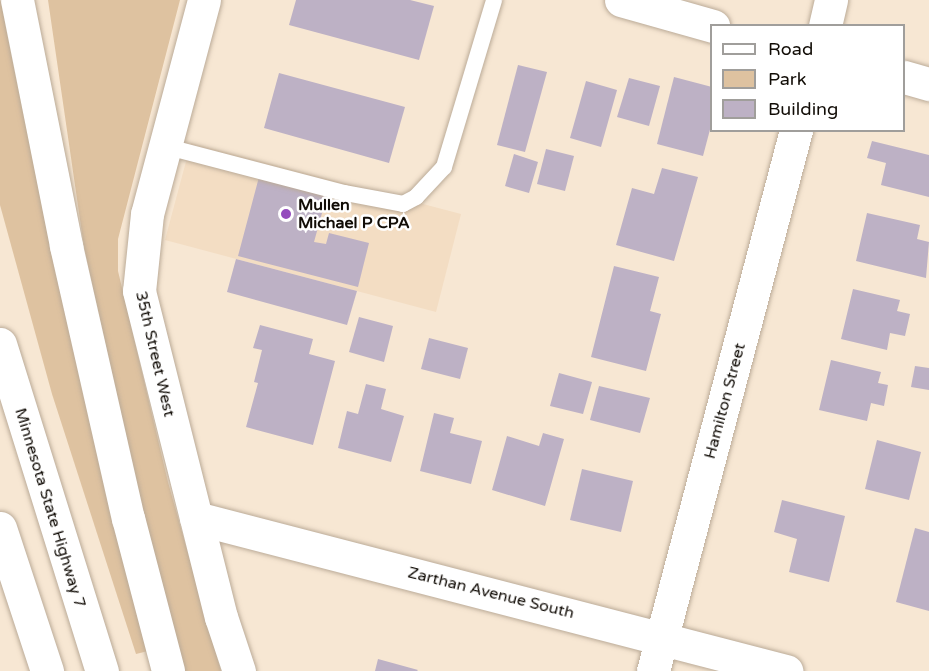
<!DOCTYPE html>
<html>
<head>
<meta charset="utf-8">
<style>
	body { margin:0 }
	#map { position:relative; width:929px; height:671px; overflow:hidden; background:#f7e7d3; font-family:"Varela Round",sans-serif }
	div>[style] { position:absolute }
	.built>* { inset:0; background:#f3ddc3 }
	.green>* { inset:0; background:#dec2a0 }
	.building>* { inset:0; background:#bdb1c5 }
	.roads { filter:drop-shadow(0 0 2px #bbab98) drop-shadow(0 0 2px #bbab98) }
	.service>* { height:16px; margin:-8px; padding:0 8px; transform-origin:8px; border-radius:8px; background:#fff }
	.minor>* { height:33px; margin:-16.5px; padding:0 16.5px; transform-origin:16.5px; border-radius:16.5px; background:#fff }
	.motorway>* { height:33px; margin:-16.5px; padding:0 16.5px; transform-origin:16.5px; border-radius:16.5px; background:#fff }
	.dots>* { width:16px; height:16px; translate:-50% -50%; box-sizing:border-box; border:3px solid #fff; border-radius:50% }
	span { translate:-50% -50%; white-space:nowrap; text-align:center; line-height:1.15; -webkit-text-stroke:5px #fff; paint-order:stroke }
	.poi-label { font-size:16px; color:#110c06; font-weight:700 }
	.left { translate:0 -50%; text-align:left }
	.street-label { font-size:16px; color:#110c06 }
	.legend { position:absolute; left:710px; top:24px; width:195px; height:108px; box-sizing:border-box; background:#fff; border:2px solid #a09e9b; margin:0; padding:8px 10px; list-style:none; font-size:18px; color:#110c06 }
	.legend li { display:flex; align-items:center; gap:12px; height:30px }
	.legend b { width:30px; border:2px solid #a09e9b }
</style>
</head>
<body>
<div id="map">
	<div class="built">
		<div style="clip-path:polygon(191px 143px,461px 214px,436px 312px,165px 240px)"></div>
	</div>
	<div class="green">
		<div style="clip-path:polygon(0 0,3px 0,152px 650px,136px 654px,52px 394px,0 205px)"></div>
		<div style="clip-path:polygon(48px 0,180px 0,118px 239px,118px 271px,168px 482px,221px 671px,185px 671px,152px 555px,84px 247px)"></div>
	</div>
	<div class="building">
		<div style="clip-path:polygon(296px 0,410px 0,434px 6px,419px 60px,289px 25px)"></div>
		<div style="clip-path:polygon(518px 65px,547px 72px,525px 152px,497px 145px)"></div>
		<div style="clip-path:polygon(279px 73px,405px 107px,389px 163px,264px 128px)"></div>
		<div style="clip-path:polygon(674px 77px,712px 87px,712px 122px,703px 156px,657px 144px)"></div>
		<div style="clip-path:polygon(629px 78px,660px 86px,649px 126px,617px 117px)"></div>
		<div style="clip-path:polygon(586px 81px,617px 90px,601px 147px,570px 138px)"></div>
		<div style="clip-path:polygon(872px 141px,929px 155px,929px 197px,881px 185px,886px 163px,867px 158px)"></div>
		<div style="clip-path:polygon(546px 149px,574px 156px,565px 191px,537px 184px)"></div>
		<div style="clip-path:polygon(514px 154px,538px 162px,529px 193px,505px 186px)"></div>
		<div style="clip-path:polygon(662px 168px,698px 177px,674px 261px,616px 245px,632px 188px,654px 194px)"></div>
		<div style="clip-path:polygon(259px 177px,327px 195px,314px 242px,326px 244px,329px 233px,369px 243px,358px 287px,238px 256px)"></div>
		<div style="clip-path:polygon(867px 213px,920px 225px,917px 239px,929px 242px,926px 278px,856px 261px)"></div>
		<div style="clip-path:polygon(236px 259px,357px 291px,347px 325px,227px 292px)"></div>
		<div style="clip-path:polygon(614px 266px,659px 277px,650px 311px,661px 314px,646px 371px,591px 357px)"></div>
		<div style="clip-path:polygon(853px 289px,900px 300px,897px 311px,910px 314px,905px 336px,890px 333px,887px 350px,841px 339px)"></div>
		<div style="clip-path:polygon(359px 317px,393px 326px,384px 362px,349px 352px)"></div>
		<div style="clip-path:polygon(260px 325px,313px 339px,309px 354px,335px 361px,313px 445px,246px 427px,258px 383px,254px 382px,262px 350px,253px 348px)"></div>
		<div style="clip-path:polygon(429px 338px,468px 348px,460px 379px,421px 369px)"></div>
		<div style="clip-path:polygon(831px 360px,881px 372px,878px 383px,888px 385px,884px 406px,871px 403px,867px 421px,819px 410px)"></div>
		<div style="clip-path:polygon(915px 366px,929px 368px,929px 390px,911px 387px)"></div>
		<div style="clip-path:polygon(559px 373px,592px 382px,583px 414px,550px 406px)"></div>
		<div style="clip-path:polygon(366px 384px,386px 389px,381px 409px,404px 416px,391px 462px,338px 448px,347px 411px,358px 414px)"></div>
		<div style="clip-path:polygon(599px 386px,650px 398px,640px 433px,590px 420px)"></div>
		<div style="clip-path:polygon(434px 413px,454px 418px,450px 433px,482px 441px,471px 484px,420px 471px)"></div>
		<div style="clip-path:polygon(543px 433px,564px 439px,545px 506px,492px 490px,507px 436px,539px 446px)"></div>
		<div style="clip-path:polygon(877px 440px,921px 452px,909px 500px,865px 489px)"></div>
		<div style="clip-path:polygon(582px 469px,633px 481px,621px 532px,570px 520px)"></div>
		<div style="clip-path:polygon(782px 500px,845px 516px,829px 582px,789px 572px,797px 539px,774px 532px)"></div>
		<div style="clip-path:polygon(915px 528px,929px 532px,929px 611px,896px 602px)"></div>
		<div style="clip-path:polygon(378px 659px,418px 670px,417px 671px,375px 671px)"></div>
	</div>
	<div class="roads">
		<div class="service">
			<div style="left:164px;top:146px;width:187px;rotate:14.6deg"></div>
			<div style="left:345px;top:193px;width:59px;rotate:10.7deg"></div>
			<div style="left:403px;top:204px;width:15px;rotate:-28deg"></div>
			<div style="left:416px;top:197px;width:41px;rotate:-47deg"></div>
			<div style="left:444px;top:167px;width:174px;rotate:-73.3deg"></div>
		</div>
		<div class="minor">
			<div style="left:204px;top:0;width:221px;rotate:104.9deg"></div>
			<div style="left:147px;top:214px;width:77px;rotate:95.9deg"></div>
			<div style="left:139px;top:291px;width:336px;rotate:75.9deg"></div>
			<div style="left:221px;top:617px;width:57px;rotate:71.6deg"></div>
			<div style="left:621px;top:0;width:96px;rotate:15.8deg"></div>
			<div style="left:825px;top:26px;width:27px;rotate:-77deg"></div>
			<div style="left:904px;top:77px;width:26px;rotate:16deg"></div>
			<div style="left:196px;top:518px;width:610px;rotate:14.54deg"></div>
			<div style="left:653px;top:671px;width:560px;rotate:-75.19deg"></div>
		</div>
		<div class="motorway">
			<div style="left:17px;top:0;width:251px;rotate:78.7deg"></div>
			<div style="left:66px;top:246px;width:279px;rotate:77.2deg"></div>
			<div style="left:128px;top:518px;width:158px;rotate:75.3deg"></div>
			<div style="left:0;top:344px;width:343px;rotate:72.7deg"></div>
			<div style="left:0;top:528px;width:151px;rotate:71.8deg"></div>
		</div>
	</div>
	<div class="dots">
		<div style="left:286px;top:214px;background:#944bbd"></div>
	</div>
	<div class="poi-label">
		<span class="left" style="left:298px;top:214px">Mullen<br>Michael P CPA</span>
	</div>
	<div class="street-label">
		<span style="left:155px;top:354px;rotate:77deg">35th Street West</span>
		<span style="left:725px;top:401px;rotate:-75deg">Hamilton Street</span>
		<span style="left:50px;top:508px;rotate:73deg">Minnesota State Highway 7</span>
		<span style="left:491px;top:593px;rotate:14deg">Zarthan Avenue South</span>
	</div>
	<ul class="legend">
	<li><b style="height:8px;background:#fff"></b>Road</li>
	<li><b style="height:16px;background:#dec2a0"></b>Park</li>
	<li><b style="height:16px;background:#bdb1c5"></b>Building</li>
	</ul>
</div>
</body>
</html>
